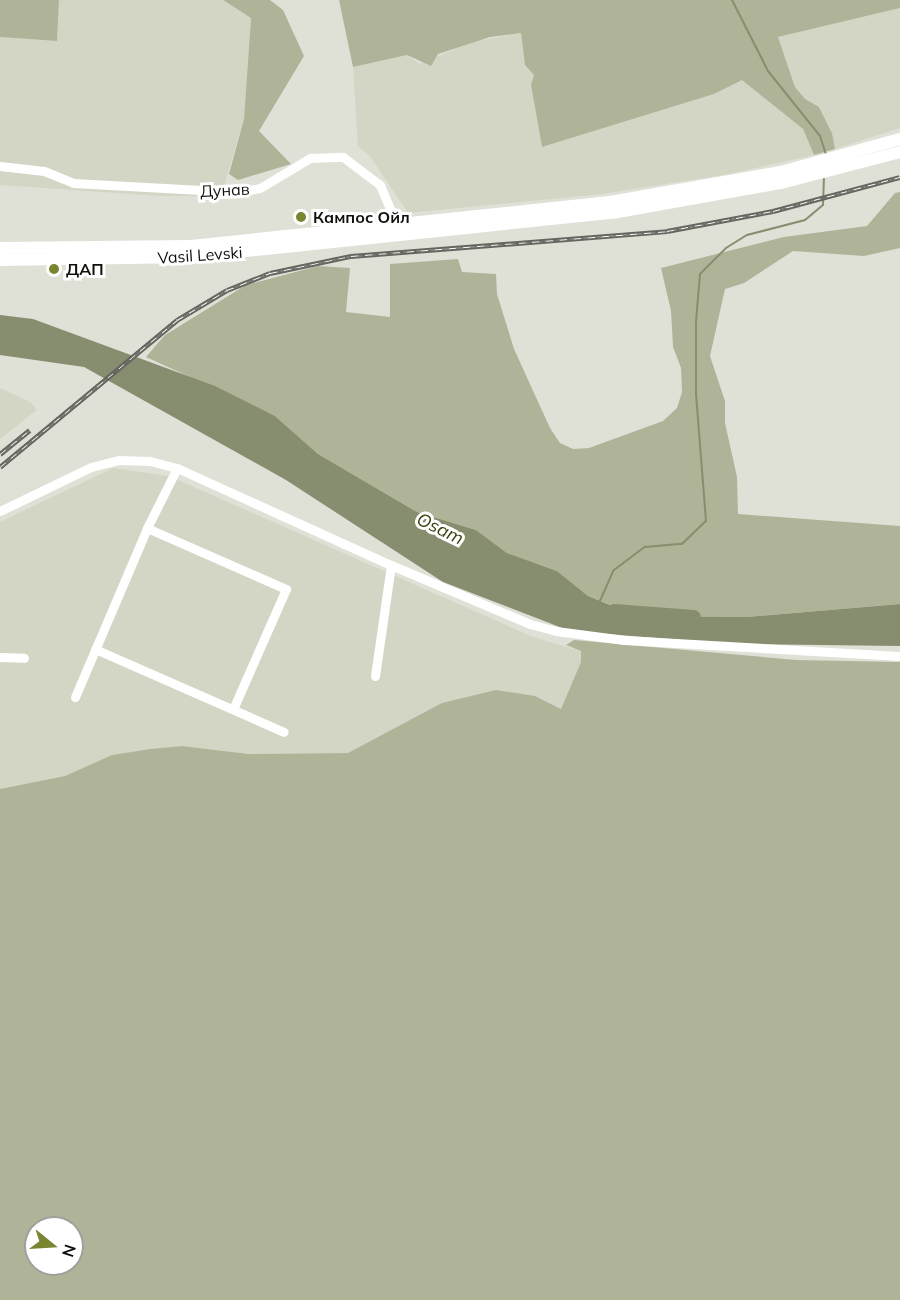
<!DOCTYPE html>
<html>
<head>
<meta charset="utf-8">
<style>
	body { margin:0 }
	#map { position:relative; width:900px; height:1300px; overflow:hidden; background:#dfe1d7; font-family:Mulish,sans-serif }
	div>[style] { position:absolute }
	.built>* { inset:0; background:#d3d6c4 }
	.green>* { inset:0; background:#afb498 }
	.water>* { inset:0; background:#878d6f }
	.stream>* { height:2px; margin:-1px; padding:0 1px; transform-origin:1px; border-radius:1px; background:#878d6f }
	.river>* { height:14px; margin:-7px; padding:0 7px; transform-origin:7px; border-radius:7px; background:#878d6f }
	.minor>* { height:9px; margin:-4.5px; padding:0 4.5px; transform-origin:4.5px; border-radius:4.5px; background:#fff }
	.major>* { height:12px; margin:-6px; padding:0 6px; transform-origin:6px; border-radius:6px; background:#fff }
	.rail>* { height:4.5px; margin-top:-2.25px; transform-origin:0; background:repeating-linear-gradient(90deg,#fff 0 7px,#656660 0 14px); box-sizing:border-box; border-block:2px solid #656660 }
	.dots>* { width:16px; height:16px; translate:-50% -50%; box-sizing:border-box; border:3px solid #fff; border-radius:50% }
	span { translate:-50% -50%; white-space:nowrap; text-align:center; line-height:1.15; -webkit-text-stroke:6px #fff; paint-order:stroke }
	.street-label { font-size:16px; color:#10110d }
	.poi-label { font-size:16px; color:#10110d; font-weight:700 }
	.left { translate:0 -50%; text-align:left }
	.water-label { font-size:18px; color:#3a410b; font-style:italic }
	.north { position:absolute; left:24px; top:1216px; width:60px; height:60px; box-sizing:border-box; background:#fff; border:2px solid #9fa09e; border-radius:50%; rotate:108deg; font-size:16px; font-weight:700; line-height:24px; text-align:center; color:#10110d }
	.north::after { content:''; display:block; margin:auto; width:21px; height:27px; background:#7a8431; clip-path:polygon(50% 0,100% 100%,50% 72%,0 100%) }
</style>
</head>
<body>
<div id="map">
	<div class="built">
		<div style="clip-path:polygon(59px 0,223px 0,251px 18px,244px 119px,221px 196px,161px 196px,0 185px,0 37px,57px 41px)"></div>
		<div style="clip-path:polygon(900px 8px,900px 128px,835px 149px,832px 133px,819px 107px,805px 100px,795px 87px,778px 37px)"></div>
		<div style="clip-path:polygon(521px 33px,535px 76px,531px 85px,542px 147px,714px 94px,742px 79px,803px 129px,814px 155px,729px 174px,602px 194px,408px 213px,370px 156px,358px 146px,353px 67px,407px 55px,420px 64px,471px 42px)"></div>
		<div style="clip-path:polygon(0 388px,30px 402px,37px 410px,0 439px)"></div>
		<div style="clip-path:polygon(113px 468px,169px 476px,533px 637px,581px 651px,581px 662px,561px 709px,535px 696px,388px 735px,348px 753px,249px 754px,182px 746px,150px 749px,112px 755px,65px 776px,0 789px,0 522px)"></div>
	</div>
	<div class="green">
		<div style="clip-path:polygon(0 0,59px 0,57px 41px,0 37px)"></div>
		<div style="clip-path:polygon(223px 0,270px 0,283px 10px,304px 56px,259px 131px,291px 164px,238px 180px,229px 174px,244px 119px,251px 18px)"></div>
		<div style="clip-path:polygon(339px 0,900px 0,900px 8px,778px 37px,795px 87px,805px 99px,819px 107px,832px 133px,835px 149px,814px 155px,803px 129px,742px 80px,714px 94px,542px 147px,531px 85px,534px 75px,525px 65px,521px 33px,490px 37px,438px 54px,431px 66px,407px 55px,353px 67px)"></div>
		<div style="clip-path:polygon(900px 192px,900px 248px,864px 256px,793px 251px,744px 283px,725px 289px,710px 356px,725px 401px,725px 423px,737px 477px,738px 514px,900px 526px,900px 604px,746px 617px,639px 616px,588px 596px,557px 571px,507px 553px,476px 530px,417px 512px,318px 454px,275px 416px,146px 357px,165px 335px,246px 285px,318px 266px,350px 268px,346px 312px,390px 317px,390px 264px,458px 259px,462px 272px,496px 274px,497px 294px,514px 349px,550px 428px,560px 443px,573px 449px,589px 448px,663px 421px,677px 408px,682px 392px,681px 368px,673px 347px,671px 311px,661px 268px,784px 237px,867px 226px,895px 193px)"></div>
		<div style="clip-path:polygon(evenodd,574px 640px,796px 660px,900px 662px,900px 1300px,0 1300px,0 789px,65px 776px,112px 755px,150px 749px,182px 746px,249px 754px,348px 753px,442px 703px,496px 690px,535px 696px,561px 709px,581px 662px,581px 651px,566px 645px,574px 640px,36px 1228px,72px 1228px,72px 1264px,36px 1264px,36px 1228px)"></div>
	</div>
	<div class="water">
		<div style="clip-path:polygon(0 315px,33px 319px,215px 386px,275px 416px,318px 454px,417px 512px,476px 530px,507px 553px,557px 571px,588px 596px,615px 607px,639px 616px,746px 617px,900px 604px,900px 646px,731px 644px,570px 631px,443px 582px,286px 480px,84px 367px,0 355px)"></div>
	</div>
	<div class="stream">
		<div style="left:732px;top:0;width:80px;rotate:63.1deg"></div>
		<div style="left:768px;top:71px;width:83px;rotate:51.3deg"></div>
		<div style="left:820px;top:136px;width:20px;rotate:72deg"></div>
		<div style="left:599px;top:603px;width:36px;rotate:-66deg"></div>
		<div style="left:614px;top:570px;width:39px;rotate:-37deg"></div>
		<div style="left:645px;top:547px;width:37px;rotate:-5deg"></div>
		<div style="left:682px;top:544px;width:33px;rotate:-44deg"></div>
		<div style="left:706px;top:521px;width:128px;rotate:-94.5deg"></div>
		<div style="left:696px;top:393px;width:72px;rotate:-90deg"></div>
		<div style="left:696px;top:321px;width:47px;rotate:-85.1deg"></div>
		<div style="left:700px;top:274px;width:37px;rotate:-45deg"></div>
		<div style="left:726px;top:248px;width:25px;rotate:-32deg"></div>
		<div style="left:747px;top:235px;width:60px;rotate:-14.5deg"></div>
		<div style="left:805px;top:220px;width:23px;rotate:-40deg"></div>
		<div style="left:823px;top:205px;width:26px;rotate:-88deg"></div>
	</div>
	<div class="river">
		<div style="left:614px;top:611px;width:80px;rotate:4.3deg"></div>
	</div>
	<div class="minor">
		<div style="left:0;top:166px;width:44px;rotate:6.5deg"></div>
		<div style="left:44px;top:171px;width:31px;rotate:22deg"></div>
		<div style="left:73px;top:183px;width:165px;rotate:3.1deg"></div>
		<div style="left:238px;top:192px;width:22px;rotate:-10deg"></div>
		<div style="left:260px;top:188px;width:58px;rotate:-31deg"></div>
		<div style="left:310px;top:158px;width:33px;rotate:-2deg"></div>
		<div style="left:343px;top:157px;width:46px;rotate:37.1deg"></div>
		<div style="left:380px;top:185px;width:47px;rotate:67.3deg"></div>
		<div style="left:0;top:511px;width:101px;rotate:-25.8deg"></div>
		<div style="left:91px;top:467px;width:29px;rotate:-14deg"></div>
		<div style="left:119px;top:460px;width:31px;rotate:2deg"></div>
		<div style="left:150px;top:461px;width:28px;rotate:15deg"></div>
		<div style="left:177px;top:468px;width:235px;rotate:24.4deg"></div>
		<div style="left:391px;top:565px;width:151px;rotate:23deg"></div>
		<div style="left:530px;top:624px;width:27px;rotate:15deg"></div>
		<div style="left:556px;top:631px;width:69px;rotate:7.5deg"></div>
		<div style="left:624px;top:640px;width:276px;rotate:3.3deg"></div>
		<div style="left:147px;top:528px;width:152px;rotate:23.7deg"></div>
		<div style="left:286px;top:589px;width:131px;rotate:113.8deg"></div>
		<div style="left:95px;top:649px;width:206px;rotate:23.7deg"></div>
		<div style="left:0;top:657px;width:24px;rotate:2deg"></div>
		<div style="left:375px;top:676px;width:112px;rotate:-81.8deg"></div>
		<div style="left:75px;top:697px;width:184px;rotate:-66.9deg"></div>
		<div style="left:147px;top:528px;width:67px;rotate:-63.4deg"></div>
	</div>
	<div class="major">
		<div style="left:0;top:248px;width:191px;rotate:-0.6deg"></div>
		<div style="left:191px;top:246px;width:421px;rotate:-6deg"></div>
		<div style="left:610px;top:202px;width:174px;rotate:-10deg"></div>
		<div style="left:781px;top:172px;width:123px;rotate:-15.5deg"></div>
		<div style="left:0;top:260px;width:190px;rotate:-0.9deg"></div>
		<div style="left:190px;top:257px;width:424px;rotate:-6deg"></div>
		<div style="left:612px;top:213px;width:172px;rotate:-10.1deg"></div>
		<div style="left:781px;top:183px;width:123px;rotate:-14.6deg"></div>
	</div>
	<div class="rail">
		<div style="left:0;top:454px;width:38px;rotate:-39deg"></div>
		<div style="left:0;top:467px;width:230px;rotate:-39.7deg"></div>
		<div style="left:177px;top:320px;width:58px;rotate:-31deg"></div>
		<div style="left:227px;top:290px;width:46px;rotate:-21.6deg"></div>
		<div style="left:270px;top:273px;width:83px;rotate:-11.9deg"></div>
		<div style="left:351px;top:256px;width:317px;rotate:-4.5deg"></div>
		<div style="left:667px;top:231px;width:108px;rotate:-10.7deg"></div>
		<div style="left:773px;top:211px;width:131px;rotate:-15deg"></div>
	</div>
	<div class="dots">
		<div style="left:301px;top:217px;background:#7a8431"></div>
		<div style="left:54px;top:269px;background:#7a8431"></div>
	</div>
	<div class="street-label">
		<span style="left:225px;top:190px;rotate:-3deg">Дунав</span>
		<span style="left:200px;top:255px;rotate:-4deg">Vasil Levski</span>
	</div>
	<div class="poi-label">
		<span class="left" style="left:313px;top:217px">Кампос Ойл</span>
		<span class="left" style="left:66px;top:269px">ДАП</span>
	</div>
	<div class="water-label">
		<span style="left:440px;top:529px;rotate:26deg">Osam</span>
	</div>
	<div class="north">N</div>
</div>
</body>
</html>
